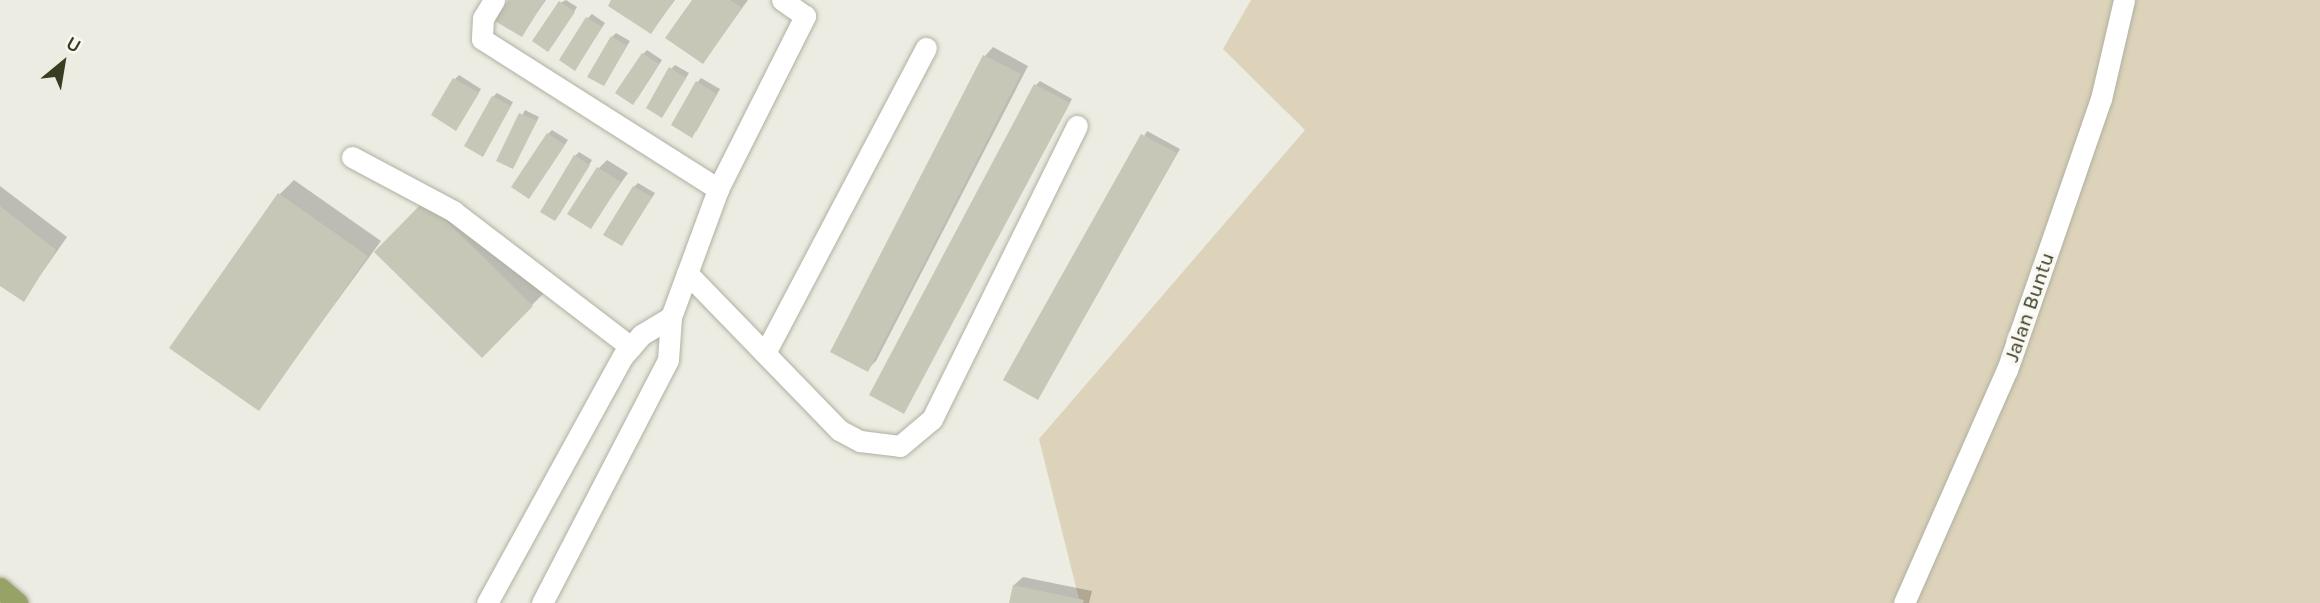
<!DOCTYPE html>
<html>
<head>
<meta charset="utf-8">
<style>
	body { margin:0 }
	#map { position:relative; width:2320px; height:603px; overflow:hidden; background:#ecece2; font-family:Karla,sans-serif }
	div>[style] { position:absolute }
	.green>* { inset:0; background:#ddd3ba }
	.shadow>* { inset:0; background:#0003 }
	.building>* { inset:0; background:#c7c7b7 }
	.roads { filter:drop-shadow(0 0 2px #afb0a1) drop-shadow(0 0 2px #afb0a1) }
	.minor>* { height:21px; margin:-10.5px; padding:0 10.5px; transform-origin:10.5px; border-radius:10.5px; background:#fff }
	.primary>* { height:21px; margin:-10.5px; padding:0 10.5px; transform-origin:10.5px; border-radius:10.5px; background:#97a266 }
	span { translate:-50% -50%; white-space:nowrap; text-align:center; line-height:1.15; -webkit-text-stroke:7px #f9f8f2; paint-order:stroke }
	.street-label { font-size:21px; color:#383d22 }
	.north { position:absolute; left:28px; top:28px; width:70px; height:70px; -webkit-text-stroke:5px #f9f8f2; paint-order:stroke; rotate:30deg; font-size:19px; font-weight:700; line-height:28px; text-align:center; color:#383d22 }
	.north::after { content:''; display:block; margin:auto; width:24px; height:32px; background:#383d22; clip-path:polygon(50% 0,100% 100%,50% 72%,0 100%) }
</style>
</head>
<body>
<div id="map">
	<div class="green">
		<div style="clip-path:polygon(1251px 0,2320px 0,2320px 603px,1080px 603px,1039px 439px,1305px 130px,1223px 49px)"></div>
	</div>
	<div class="shadow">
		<div style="clip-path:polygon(510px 0,546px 0,521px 35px)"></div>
		<div style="clip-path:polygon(566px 0,577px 7px,552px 46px,560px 3px)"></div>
		<div style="clip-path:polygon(613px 0,675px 0,651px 32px)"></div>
		<div style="clip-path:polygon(694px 0,748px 0,703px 62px)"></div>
		<div style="clip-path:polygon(592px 14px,605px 23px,575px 69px,588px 18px)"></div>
		<div style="clip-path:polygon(616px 33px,630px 41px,604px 84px,612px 37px)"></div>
		<div style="clip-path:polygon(993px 47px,1028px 66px,876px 361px,868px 369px,832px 351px,985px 56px)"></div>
		<div style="clip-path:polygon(647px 50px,662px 60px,637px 99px,643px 54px)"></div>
		<div style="clip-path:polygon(675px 65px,689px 73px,662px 116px,671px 69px)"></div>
		<div style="clip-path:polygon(459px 75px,481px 89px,460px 124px,455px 79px)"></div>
		<div style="clip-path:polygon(701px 78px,720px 89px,696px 132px,697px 83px)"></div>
		<div style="clip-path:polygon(1040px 81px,1072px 99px,904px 412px,1036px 85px)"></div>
		<div style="clip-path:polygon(497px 93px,513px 102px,483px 154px,493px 97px)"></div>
		<div style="clip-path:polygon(525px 110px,539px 117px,512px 167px,498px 160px)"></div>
		<div style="clip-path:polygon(552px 130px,568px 140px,533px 192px,548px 134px)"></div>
		<div style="clip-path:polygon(1147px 131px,1180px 149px,1038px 398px,1005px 379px)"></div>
		<div style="clip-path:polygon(579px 152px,592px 160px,559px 215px,575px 156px)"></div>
		<div style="clip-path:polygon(607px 160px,628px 173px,590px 227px,599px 168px)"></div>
		<div style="clip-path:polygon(294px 180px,381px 241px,258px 409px,280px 194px)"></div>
		<div style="clip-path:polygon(638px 183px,655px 193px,622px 244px,634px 187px)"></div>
		<div style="clip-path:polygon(0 186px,67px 237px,23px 300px,0 284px)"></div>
		<div style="clip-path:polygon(437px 190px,544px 293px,482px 355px,376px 252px)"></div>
		<div style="clip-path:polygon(1023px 577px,1092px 591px,1089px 603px,1011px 603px,1014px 585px)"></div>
	</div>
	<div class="building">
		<div style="clip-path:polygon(508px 0,545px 0,522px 37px,495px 21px)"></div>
		<div style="clip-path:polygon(611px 0,674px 0,651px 34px,608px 6px)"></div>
		<div style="clip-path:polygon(692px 0,730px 0,742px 8px,703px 64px,665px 38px)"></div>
		<div style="clip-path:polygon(559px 1px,575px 12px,548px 52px,532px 41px)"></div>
		<div style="clip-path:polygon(586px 17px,602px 27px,575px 71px,559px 60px)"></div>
		<div style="clip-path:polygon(611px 36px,627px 46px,604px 86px,587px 77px)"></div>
		<div style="clip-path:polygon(642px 53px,659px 64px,633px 105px,615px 93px)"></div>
		<div style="clip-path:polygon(983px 55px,1021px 74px,868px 372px,830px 352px)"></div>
		<div style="clip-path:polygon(669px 67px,686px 78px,662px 118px,646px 108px)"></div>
		<div style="clip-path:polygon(453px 78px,479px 93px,456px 131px,431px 115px)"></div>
		<div style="clip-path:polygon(696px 81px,717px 94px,692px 138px,671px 125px)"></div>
		<div style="clip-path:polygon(1034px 84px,1070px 103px,904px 414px,869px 395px)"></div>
		<div style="clip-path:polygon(492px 96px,511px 106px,483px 157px,464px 146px)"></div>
		<div style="clip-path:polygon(519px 113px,537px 121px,513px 169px,496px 161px)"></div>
		<div style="clip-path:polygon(547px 133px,565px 145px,529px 199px,511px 187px)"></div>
		<div style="clip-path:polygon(1141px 134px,1177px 153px,1038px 400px,1003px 380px)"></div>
		<div style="clip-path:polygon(574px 155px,590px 165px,555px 221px,540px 212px)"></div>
		<div style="clip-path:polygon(597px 167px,621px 182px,591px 229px,567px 214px)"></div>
		<div style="clip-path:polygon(633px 186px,652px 197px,622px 246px,603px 235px)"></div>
		<div style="clip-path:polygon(278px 193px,368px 256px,259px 411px,169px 348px)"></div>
		<div style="clip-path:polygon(425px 200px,533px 306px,482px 358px,374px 252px)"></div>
		<div style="clip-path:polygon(0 206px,56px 250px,24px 302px,0 286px)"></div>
		<div style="clip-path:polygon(1013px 585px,1084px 600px,1083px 603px,1009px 603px)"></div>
	</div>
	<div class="roads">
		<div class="minor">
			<div style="left:494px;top:0;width:21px;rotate:121deg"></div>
			<div style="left:483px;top:18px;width:21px;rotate:93deg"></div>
			<div style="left:482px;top:39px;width:280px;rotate:32.4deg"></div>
			<div style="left:352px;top:157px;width:115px;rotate:28.1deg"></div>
			<div style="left:453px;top:211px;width:224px;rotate:37.4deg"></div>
			<div style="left:687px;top:273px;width:219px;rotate:45.9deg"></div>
			<div style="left:839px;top:430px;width:24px;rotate:28deg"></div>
			<div style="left:860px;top:441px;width:40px;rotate:7.1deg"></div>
			<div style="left:900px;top:446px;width:42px;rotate:-40.2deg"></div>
			<div style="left:932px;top:419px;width:327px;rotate:-63.7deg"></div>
			<div style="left:765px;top:353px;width:345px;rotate:-62.2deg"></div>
			<div style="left:487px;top:603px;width:282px;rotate:-61.2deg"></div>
			<div style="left:623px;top:356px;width:28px;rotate:-49deg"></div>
			<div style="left:641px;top:335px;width:35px;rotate:-31deg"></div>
			<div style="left:542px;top:603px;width:274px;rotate:-62.6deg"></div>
			<div style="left:668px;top:360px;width:43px;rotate:-86deg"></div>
			<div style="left:671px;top:317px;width:136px;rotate:-69.8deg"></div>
			<div style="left:718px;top:189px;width:194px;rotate:-63.3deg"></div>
			<div style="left:805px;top:16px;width:28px;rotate:-145deg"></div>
			<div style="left:1904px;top:603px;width:255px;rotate:-66.2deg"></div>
			<div style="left:2007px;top:370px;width:287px;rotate:-70.9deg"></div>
			<div style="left:2101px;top:99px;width:102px;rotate:-76.9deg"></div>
		</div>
		<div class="primary">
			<div style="left:0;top:588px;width:23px;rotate:41deg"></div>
		</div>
	</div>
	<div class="street-label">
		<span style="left:2029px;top:307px;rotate:-71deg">Jalan Buntu</span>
	</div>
	<div class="north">U</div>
</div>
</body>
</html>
